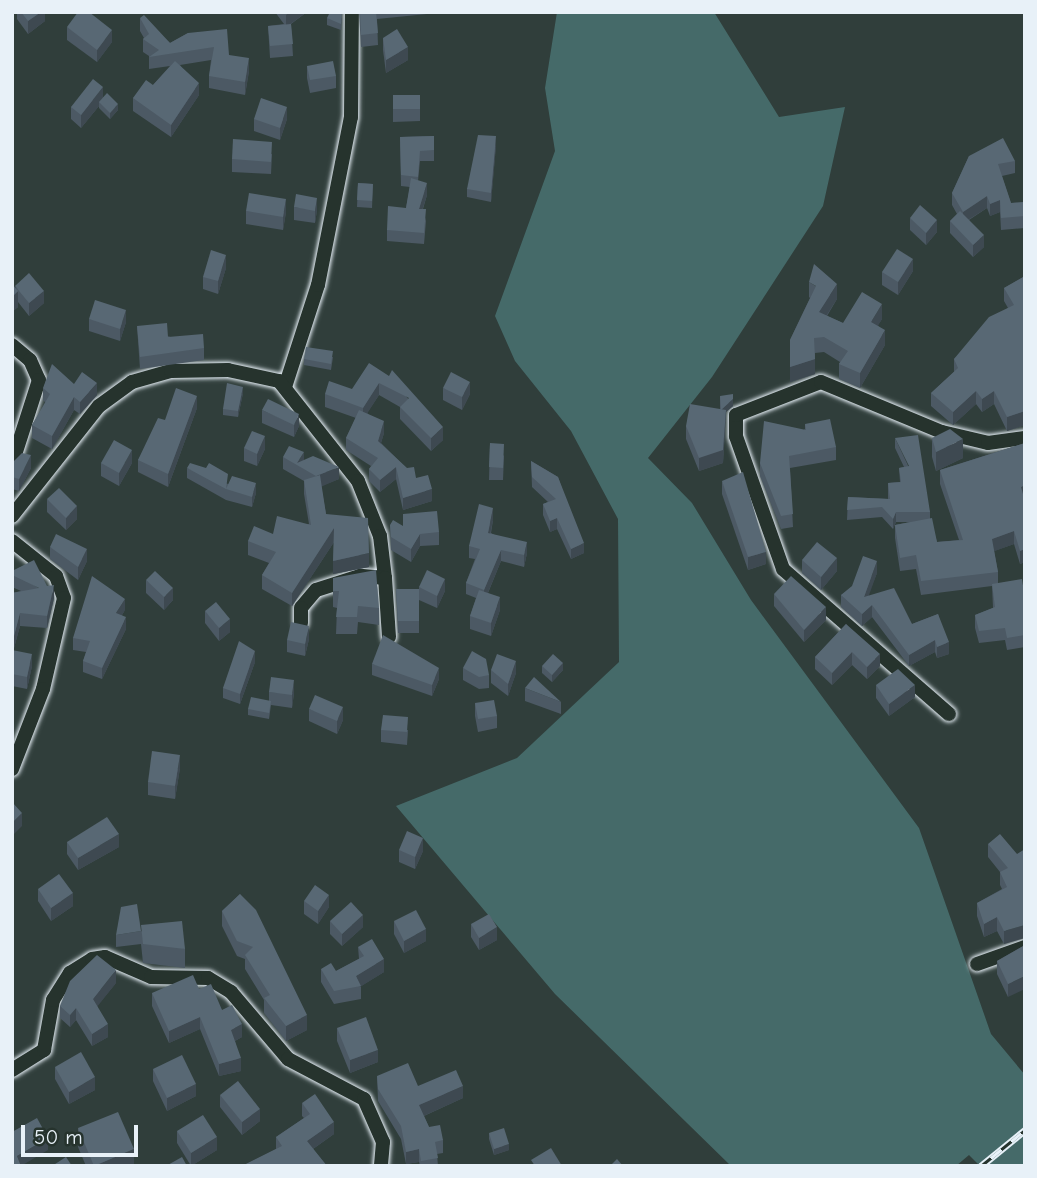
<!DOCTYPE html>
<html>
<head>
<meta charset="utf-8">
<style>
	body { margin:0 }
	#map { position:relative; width:1037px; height:1178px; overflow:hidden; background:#303e3b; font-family:"Comic Neue",sans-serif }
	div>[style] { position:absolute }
	.water>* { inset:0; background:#456a69 }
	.roads { filter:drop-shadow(0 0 2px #e8f1f8) drop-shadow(0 0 2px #e8f1f8) }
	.street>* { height:14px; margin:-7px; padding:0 7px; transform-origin:7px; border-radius:7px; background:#26332d }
	.rail>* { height:7px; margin-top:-3.5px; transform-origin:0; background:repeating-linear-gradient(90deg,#26332d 0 13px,#e8f1f8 0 26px); box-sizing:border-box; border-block:2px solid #e8f1f8 }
	.wall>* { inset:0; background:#4c5964 }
	.shaded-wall>* { inset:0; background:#3e4951 }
	.building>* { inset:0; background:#586874 }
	span { translate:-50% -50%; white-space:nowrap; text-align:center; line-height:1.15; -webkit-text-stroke:5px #26332d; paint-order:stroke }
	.frame { position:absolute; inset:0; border:14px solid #e8f1f8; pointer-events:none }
	.scale { position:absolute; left:21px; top:1125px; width:117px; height:32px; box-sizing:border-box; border:4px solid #e8f1f8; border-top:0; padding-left:9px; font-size:21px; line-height:24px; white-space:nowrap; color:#e8f1f8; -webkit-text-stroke:5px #26332d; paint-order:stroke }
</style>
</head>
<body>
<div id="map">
	<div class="water">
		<div style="clip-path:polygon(557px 12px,714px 12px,779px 117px,845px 107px,823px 206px,712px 377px,648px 458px,692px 503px,751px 600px,919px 828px,991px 1034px,1025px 1075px,1025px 1166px,980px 1166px,969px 1155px,956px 1166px,731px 1166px,555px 994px,396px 806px,517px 758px,619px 662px,618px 519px,571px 431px,515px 361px,495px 316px,555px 151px,545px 88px)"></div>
	</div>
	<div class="roads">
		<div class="street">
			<div style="left:12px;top:345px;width:23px;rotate:40deg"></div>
			<div style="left:30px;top:360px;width:22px;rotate:66deg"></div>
			<div style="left:39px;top:380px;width:88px;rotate:107.8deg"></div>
			<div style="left:285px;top:387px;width:107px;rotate:-72.1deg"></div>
			<div style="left:318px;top:285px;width:171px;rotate:-78.9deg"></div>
			<div style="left:351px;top:117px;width:105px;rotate:-89.5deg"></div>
			<div style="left:12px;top:516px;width:140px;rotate:-51.7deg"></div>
			<div style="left:99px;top:406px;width:41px;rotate:-36deg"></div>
			<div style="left:132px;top:382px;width:41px;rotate:-15.8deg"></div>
			<div style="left:171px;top:371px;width:57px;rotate:-1deg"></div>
			<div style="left:228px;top:370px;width:52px;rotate:12.2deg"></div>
			<div style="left:279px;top:381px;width:127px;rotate:51.7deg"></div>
			<div style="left:358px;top:481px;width:59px;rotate:68.2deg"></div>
			<div style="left:380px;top:536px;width:42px;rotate:83.2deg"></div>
			<div style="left:385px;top:578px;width:25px;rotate:-175deg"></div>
			<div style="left:360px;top:576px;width:46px;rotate:162.3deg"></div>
			<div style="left:316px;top:590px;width:23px;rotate:130deg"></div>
			<div style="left:301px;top:608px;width:15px;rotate:90deg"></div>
			<div style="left:12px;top:541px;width:56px;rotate:38.5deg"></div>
			<div style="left:56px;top:576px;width:23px;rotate:70deg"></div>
			<div style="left:64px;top:598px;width:93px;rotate:103deg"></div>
			<div style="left:43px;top:689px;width:86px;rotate:111.2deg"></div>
			<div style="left:385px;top:578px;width:59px;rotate:86.1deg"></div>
			<div style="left:949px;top:714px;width:220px;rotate:-138.9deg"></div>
			<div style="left:783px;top:569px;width:141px;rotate:-109.5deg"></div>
			<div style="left:736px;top:436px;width:21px;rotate:-90deg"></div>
			<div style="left:736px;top:415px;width:91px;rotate:-21.2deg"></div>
			<div style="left:821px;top:382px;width:131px;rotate:22.5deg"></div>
			<div style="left:942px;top:432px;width:47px;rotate:13.4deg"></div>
			<div style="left:988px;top:443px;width:37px;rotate:-8deg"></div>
			<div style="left:977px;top:964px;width:51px;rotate:-19.5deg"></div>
			<div style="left:12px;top:1070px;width:38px;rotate:-32deg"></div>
			<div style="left:44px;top:1050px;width:51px;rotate:-79.8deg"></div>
			<div style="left:53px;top:1000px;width:32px;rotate:-58deg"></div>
			<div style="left:70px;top:973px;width:26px;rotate:-32deg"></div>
			<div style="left:92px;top:959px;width:13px;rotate:-9deg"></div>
			<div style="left:105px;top:957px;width:50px;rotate:23.5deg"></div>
			<div style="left:151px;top:977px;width:57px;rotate:1deg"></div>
			<div style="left:208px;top:978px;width:27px;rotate:31deg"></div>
			<div style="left:231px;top:992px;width:88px;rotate:49.6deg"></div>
			<div style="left:288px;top:1059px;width:86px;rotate:27.8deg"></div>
			<div style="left:364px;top:1099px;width:47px;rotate:66.2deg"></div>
			<div style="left:383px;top:1142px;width:24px;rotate:95deg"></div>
		</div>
	</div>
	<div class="rail">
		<div style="left:981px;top:1166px;width:57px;rotate:-39.3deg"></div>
	</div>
	<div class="wall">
		<div style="clip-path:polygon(17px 12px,45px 12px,45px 21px,28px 34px,17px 19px)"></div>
		<div style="clip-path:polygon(275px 12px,307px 12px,291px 24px,293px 56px,270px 58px,268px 26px,284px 24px)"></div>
		<div style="clip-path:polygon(359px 12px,437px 12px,437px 13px,377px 19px,378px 45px,361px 47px)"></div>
		<div style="clip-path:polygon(140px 18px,170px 43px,188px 33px,229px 55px,249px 71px,245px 95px,209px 88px,209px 76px,211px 60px,180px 65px,199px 95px,171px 137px,133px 111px,133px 98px,153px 85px,170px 66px,149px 69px,149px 56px,143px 52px,143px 39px,144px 38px,140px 31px)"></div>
		<div style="clip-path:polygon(327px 18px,342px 18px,341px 30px,327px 25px)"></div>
		<div style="clip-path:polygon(67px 27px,112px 42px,97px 62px,67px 40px)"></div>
		<div style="clip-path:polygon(383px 38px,408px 60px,386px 73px,383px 50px)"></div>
		<div style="clip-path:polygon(307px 66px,336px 76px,336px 88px,310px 93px,307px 78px)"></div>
		<div style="clip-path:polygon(393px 95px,420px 95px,420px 121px,393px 122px)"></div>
		<div style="clip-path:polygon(103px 97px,118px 110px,110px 119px,99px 108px,99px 106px,81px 128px,71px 119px,71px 107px)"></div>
		<div style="clip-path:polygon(254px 119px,287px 119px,280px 140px,254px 131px)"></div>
		<div style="clip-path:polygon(434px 136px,434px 161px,420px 161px,418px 181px,427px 195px,423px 209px,426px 221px,424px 244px,387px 241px,387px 230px,406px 208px,410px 187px,401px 186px,400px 137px)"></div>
		<div style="clip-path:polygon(496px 145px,491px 202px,467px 197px,467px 189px)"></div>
		<div style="clip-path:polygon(272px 154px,271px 174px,232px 172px,232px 159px)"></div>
		<div style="clip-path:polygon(969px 156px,1015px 161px,1015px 173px,1002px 176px,1011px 203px,1025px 202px,1025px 228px,1001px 230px,1000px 212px,990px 216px,987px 208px,969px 220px,984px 247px,973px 257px,950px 233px,950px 221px,957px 214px,952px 205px,952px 193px)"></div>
		<div style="clip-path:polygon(358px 183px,373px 184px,372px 208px,357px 207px)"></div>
		<div style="clip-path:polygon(294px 207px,317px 210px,315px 223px,294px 220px)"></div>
		<div style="clip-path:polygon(246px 211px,286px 212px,283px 230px,246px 224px)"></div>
		<div style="clip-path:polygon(910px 218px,937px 232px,926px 245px,910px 230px)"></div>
		<div style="clip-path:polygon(226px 268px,218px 294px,203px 289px,203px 277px)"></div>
		<div style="clip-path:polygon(913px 271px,898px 295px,882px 285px,882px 272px)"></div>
		<div style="clip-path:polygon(1025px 276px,1025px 425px,1007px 431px,994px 404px,982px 412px,976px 404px,953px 425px,931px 406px,931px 393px,954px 372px,954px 359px,1008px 308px,1004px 301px,1004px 288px)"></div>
		<div style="clip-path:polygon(809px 282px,837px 299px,827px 316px,843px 323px,882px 319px,878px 325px,885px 345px,860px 388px,839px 379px,839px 364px,840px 362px,824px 352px,815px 353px,815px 374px,790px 382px,790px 340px,810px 298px,809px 297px)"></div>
		<div style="clip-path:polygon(12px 285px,15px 287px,44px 303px,29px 316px,18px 302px,18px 307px,12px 312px)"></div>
		<div style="clip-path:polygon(89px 319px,126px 322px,120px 341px,89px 331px)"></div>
		<div style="clip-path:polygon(137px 326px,204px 348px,204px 360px,140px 369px)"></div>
		<div style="clip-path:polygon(333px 357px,331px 370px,304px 365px,304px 359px)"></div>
		<div style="clip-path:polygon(389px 376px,443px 440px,431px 451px,400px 419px,400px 407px,379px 395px,367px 413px,384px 433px,381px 443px,416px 478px,432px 501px,403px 510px,396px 479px,380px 492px,369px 481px,369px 469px,371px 466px,346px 450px,346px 438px,356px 418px,325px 407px,325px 394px,352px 389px)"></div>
		<div style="clip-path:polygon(74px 384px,97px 395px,80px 414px,74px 410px,52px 449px,32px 438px,32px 425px,46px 403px,43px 400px,43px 388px)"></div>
		<div style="clip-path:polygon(443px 388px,470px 394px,462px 410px,443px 400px)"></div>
		<div style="clip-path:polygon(243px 393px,238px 417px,223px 415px,223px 409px)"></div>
		<div style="clip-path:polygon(720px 396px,733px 406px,726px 412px,723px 463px,699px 471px,686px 439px,686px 426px,720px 409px)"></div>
		<div style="clip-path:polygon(197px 408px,168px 487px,138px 472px,138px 460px,165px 420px)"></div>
		<div style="clip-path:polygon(262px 410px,299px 426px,294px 437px,262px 423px)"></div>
		<div style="clip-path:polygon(805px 424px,836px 447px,836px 460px,790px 468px,793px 527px,781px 529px,760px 476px,760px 463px,805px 429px)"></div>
		<div style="clip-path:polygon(895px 438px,930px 512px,930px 518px,937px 542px,959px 540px,940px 484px,940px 470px,1025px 443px,1025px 562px,1020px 564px,1014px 544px,994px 551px,998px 572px,998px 583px,1025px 599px,1025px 647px,1007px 650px,1005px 640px,979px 643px,975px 628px,975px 615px,993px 608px,992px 586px,921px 595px,916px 569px,900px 571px,895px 538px,895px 525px,910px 522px,896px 522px,893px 529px,882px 517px,847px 520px,848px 497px,888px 499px,888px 483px,900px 482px,899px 468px,904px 467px,895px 448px)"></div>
		<div style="clip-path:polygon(932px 438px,963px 458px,936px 471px,932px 457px)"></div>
		<div style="clip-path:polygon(490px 443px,504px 456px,503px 480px,489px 480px)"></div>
		<div style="clip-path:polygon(244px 448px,265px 449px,257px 466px,244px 461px)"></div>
		<div style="clip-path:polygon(283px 457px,304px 460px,339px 479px,321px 486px,326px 514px,369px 567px,333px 574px,334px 542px,292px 606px,262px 589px,262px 575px,269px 563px,248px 555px,248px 541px,309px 524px,304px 494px,304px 481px,283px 469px)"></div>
		<div style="clip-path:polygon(531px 461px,558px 477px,584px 553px,571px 559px,557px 529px,550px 532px,543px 515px,543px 504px,548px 502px,532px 487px)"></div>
		<div style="clip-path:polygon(101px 463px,132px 463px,119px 486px,101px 476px)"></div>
		<div style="clip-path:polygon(31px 468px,19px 491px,12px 489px,12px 469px)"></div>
		<div style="clip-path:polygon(187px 468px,228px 484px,256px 493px,252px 507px,226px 500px,187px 478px)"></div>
		<div style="clip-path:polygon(722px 481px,766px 564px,748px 570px,722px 494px)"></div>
		<div style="clip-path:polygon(47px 499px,77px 519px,66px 530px,47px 512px)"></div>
		<div style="clip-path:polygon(493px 520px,491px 533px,527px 553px,524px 567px,501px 561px,488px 593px,500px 610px,491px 636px,470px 629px,470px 616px,476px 598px,466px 594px,466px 583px,475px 559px,469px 558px,469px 546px)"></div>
		<div style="clip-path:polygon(390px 525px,403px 526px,439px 532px,439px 545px,420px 546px,411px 562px,391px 550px)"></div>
		<div style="clip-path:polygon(50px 547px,87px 561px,78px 580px,50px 559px)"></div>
		<div style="clip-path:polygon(802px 560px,837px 571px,821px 590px,802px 573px)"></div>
		<div style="clip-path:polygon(12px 571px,54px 598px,47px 628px,20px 626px,14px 648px,12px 648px,12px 593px,21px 591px,12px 587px)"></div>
		<div style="clip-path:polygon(877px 573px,868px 595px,912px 624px,938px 614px,949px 654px,937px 658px,935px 652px,909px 666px,872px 617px,862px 626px,841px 607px,841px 595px)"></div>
		<div style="clip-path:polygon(333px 578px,379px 608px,379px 625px,358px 622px,357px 634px,336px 634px,337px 608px,333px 607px)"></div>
		<div style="clip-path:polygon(146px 580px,173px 600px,164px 610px,146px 593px)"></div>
		<div style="clip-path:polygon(419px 587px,445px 591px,437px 608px,419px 600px)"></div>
		<div style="clip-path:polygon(396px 589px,419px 589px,419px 633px,398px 633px)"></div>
		<div style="clip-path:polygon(774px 594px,826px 620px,804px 642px,774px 606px)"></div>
		<div style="clip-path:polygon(125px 610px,122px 615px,126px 629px,102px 679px,83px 672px,83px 661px,86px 652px,73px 650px,73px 638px)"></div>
		<div style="clip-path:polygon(205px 611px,230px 632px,219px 641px,205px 623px)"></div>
		<div style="clip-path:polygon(846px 624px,880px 666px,867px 679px,852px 665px,832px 685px,815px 669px,815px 657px)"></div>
		<div style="clip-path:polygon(309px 639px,305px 656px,287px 652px,287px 640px)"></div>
		<div style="clip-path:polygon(12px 650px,32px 666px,27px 689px,12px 686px)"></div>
		<div style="clip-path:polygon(255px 662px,240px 704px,223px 698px,223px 688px)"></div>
		<div style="clip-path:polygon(372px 664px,439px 679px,432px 696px,372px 675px)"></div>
		<div style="clip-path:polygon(542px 666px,563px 670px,552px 682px,542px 673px)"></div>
		<div style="clip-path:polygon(463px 668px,489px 675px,489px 688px,479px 689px,463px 680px)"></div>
		<div style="clip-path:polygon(491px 670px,516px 673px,508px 696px,491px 683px)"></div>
		<div style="clip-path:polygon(876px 685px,915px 697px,889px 716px,876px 698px)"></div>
		<div style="clip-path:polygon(525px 688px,561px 702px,561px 714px,525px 701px)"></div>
		<div style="clip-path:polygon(269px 692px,294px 693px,292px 708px,271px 705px,269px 719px,248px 715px,248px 709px,269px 701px)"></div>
		<div style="clip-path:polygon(475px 703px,497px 716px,497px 728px,478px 732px,475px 716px)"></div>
		<div style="clip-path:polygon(309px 709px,343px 720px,337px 734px,309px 721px)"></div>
		<div style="clip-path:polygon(381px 730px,408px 730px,407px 745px,381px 742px)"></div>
		<div style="clip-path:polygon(180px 768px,175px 799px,148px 795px,148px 782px)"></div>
		<div style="clip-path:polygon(67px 842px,119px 847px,78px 870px,67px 854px)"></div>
		<div style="clip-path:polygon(988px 844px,1017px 854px,1004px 944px,997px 931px,984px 937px,977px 916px,977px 903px,1002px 889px,1000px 885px,1000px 872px,988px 857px)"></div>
		<div style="clip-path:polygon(399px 850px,423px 851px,415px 869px,399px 862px)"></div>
		<div style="clip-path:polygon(38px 889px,73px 906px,51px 921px,38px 901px)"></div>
		<div style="clip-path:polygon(240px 894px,307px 1030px,286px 1041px,264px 1013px,264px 1000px,245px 969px,245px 959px,237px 956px,222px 926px,222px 911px)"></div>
		<div style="clip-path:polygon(304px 901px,329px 907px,318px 924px,304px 914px)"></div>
		<div style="clip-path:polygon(330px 921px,363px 927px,342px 946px,330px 934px)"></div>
		<div style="clip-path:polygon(394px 921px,426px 941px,404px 953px,394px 934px)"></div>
		<div style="clip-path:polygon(471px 924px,497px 940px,479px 950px,471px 937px)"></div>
		<div style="clip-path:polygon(141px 931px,185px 949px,185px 968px,143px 963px,141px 944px,116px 947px,116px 935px)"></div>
		<div style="clip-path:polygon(1025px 945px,1008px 997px,997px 974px,997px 961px)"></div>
		<div style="clip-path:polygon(358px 947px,384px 972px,361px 986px,361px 999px,334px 1004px,321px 982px,321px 969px,336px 971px,359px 959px)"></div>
		<div style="clip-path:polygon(116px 983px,97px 1006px,108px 1037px,92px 1046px,76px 1020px,70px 1027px,60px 1018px,60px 1006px)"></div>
		<div style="clip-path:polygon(199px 989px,222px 1010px,242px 1037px,235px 1041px,241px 1071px,219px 1076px,200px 1029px,169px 1043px,152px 1006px,152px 993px)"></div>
		<div style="clip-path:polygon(337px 1028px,378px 1062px,350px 1073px,337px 1041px)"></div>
		<div style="clip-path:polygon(55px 1067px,95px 1090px,69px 1104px,55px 1079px)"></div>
		<div style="clip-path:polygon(153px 1069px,196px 1096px,167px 1111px,153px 1081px)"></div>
		<div style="clip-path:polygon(377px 1076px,463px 1098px,424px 1116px,429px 1127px,443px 1140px,443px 1153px,437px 1154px,438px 1166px,420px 1166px,419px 1162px,406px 1164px,401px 1139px,378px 1101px)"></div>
		<div style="clip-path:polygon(220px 1095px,260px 1121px,242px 1135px,220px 1107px)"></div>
		<div style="clip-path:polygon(302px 1103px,334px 1134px,313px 1149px,327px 1166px,246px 1166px,246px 1164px,276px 1149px,276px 1137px,304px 1118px,302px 1116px)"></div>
		<div style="clip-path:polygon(78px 1128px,134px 1166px,86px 1166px,78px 1147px)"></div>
		<div style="clip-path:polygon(177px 1131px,217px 1150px,191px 1166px,177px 1143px)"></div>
		<div style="clip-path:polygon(489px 1133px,509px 1150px,494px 1155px,489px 1139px)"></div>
	</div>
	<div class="shaded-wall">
		<div style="clip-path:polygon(41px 12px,45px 12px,45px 21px,28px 34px,28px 21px)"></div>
		<div style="clip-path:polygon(290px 12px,307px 12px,286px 27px,286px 15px)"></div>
		<div style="clip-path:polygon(112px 30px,112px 42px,97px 62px,97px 50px)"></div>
		<div style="clip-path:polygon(408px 47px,408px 60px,386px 73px,386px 60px)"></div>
		<div style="clip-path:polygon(249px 58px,249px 71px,245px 95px,245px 82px)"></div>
		<div style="clip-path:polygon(199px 83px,199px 95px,171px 137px,171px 125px)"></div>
		<div style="clip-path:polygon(103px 87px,103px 100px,99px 102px,99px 106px,81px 128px,81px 115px)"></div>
		<div style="clip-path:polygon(118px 104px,118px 110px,110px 119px,110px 113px)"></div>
		<div style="clip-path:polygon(287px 107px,287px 119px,280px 140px,280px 128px)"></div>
		<div style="clip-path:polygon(496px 136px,496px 145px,491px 202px,491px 193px)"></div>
		<div style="clip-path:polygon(427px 183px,427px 195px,419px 220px,419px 209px)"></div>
		<div style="clip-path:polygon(987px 196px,987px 208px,963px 223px,963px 212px)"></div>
		<div style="clip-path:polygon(317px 198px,317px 210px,315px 223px,315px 211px)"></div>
		<div style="clip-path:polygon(286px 199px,286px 212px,283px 230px,283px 217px)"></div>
		<div style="clip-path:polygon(1000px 200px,1000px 212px,990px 216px,990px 204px)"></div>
		<div style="clip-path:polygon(937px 220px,937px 232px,926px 245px,926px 233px)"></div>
		<div style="clip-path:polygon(984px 235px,984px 247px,973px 257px,973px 245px)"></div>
		<div style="clip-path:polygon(226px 255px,226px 268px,218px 294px,218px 281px)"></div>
		<div style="clip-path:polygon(913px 259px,913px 271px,898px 295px,898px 282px)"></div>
		<div style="clip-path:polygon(837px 284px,837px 299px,819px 327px,819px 312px)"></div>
		<div style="clip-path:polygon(18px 291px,18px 307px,12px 312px,12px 297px)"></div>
		<div style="clip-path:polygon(44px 291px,44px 303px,29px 316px,29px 303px)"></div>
		<div style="clip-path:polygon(882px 304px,882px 319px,871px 337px,871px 322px)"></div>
		<div style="clip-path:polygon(126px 310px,126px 322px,120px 341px,120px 329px)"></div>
		<div style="clip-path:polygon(885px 330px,885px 345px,860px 388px,860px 373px)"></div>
		<div style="clip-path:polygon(815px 359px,815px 374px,790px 382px,790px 367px)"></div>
		<div style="clip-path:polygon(470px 382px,470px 394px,462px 410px,462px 397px)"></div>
		<div style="clip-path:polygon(97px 383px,97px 395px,80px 414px,80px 402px)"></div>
		<div style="clip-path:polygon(379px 383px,379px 395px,363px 420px,363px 408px)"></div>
		<div style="clip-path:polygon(243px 387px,243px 393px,238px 417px,238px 411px)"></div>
		<div style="clip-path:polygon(976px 391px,976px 404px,953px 425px,953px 412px)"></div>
		<div style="clip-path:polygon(994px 391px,994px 404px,982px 412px,982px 399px)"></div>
		<div style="clip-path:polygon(197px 396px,197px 408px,168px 487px,168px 474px)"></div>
		<div style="clip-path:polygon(74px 397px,74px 410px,52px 449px,52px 436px)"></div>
		<div style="clip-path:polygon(733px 399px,733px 406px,726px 412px,723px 463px,699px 471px,699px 458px,721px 410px)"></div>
		<div style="clip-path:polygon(1025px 411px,1025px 425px,1007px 431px,1007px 417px)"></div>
		<div style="clip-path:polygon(299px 414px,299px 426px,294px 437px,294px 425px)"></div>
		<div style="clip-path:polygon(384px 421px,384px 433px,378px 453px,378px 441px)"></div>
		<div style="clip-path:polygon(443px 427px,443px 440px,431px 451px,431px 438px)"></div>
		<div style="clip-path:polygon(265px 436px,265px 449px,257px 466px,257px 454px)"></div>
		<div style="clip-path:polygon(963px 439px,963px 458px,936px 471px,936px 452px)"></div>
		<div style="clip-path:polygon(132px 450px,132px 463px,119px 486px,119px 473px)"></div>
		<div style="clip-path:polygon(304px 452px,304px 465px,297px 463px)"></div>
		<div style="clip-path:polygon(31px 455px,31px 468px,19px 491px,19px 479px)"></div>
		<div style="clip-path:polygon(339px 467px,339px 479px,316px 489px,316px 476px)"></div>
		<div style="clip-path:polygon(396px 467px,396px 479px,380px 492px,380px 480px)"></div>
		<div style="clip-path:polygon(256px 483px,256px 493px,252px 507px,252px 497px)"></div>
		<div style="clip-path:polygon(1025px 485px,1025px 498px,1021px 501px,1021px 487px)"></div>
		<div style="clip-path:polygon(432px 489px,432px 501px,403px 510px,403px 498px)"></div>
		<div style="clip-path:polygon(77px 506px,77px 519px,66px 530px,66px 518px)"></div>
		<div style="clip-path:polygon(493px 508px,493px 520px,488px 544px,488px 533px)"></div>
		<div style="clip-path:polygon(896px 512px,896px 522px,893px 529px,893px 519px)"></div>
		<div style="clip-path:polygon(557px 518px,557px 529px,550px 532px,550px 521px)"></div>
		<div style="clip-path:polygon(334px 528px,334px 542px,292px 606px,292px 593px)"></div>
		<div style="clip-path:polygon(1014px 531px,1014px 544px,992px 552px,992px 539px)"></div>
		<div style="clip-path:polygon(420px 534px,420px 546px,411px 562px,411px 549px)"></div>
		<div style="clip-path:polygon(527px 542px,527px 553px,524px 567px,524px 555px)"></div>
		<div style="clip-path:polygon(584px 543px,584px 553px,571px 559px,571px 549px)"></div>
		<div style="clip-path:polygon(87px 549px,87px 561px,78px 580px,78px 567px)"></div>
		<div style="clip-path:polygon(1025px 549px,1025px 562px,1020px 564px,1020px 551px)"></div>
		<div style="clip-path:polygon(501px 550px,501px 561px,484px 602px,484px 590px)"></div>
		<div style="clip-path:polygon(766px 552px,766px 564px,748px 570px,748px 557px)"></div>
		<div style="clip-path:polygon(369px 553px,369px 567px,333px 574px,333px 561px)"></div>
		<div style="clip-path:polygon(837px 558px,837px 571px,821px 590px,821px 577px)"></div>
		<div style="clip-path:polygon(877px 561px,877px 573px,864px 609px,864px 597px)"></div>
		<div style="clip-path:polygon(445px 579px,445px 591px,437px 608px,437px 596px)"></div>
		<div style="clip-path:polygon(54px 585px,54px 598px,47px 628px,47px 616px)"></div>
		<div style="clip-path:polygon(173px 588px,173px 600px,164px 610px,164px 597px)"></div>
		<div style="clip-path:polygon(500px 597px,500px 610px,491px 636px,491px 623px)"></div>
		<div style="clip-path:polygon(125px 599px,125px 610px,116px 624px,116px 613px)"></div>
		<div style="clip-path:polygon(872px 605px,872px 617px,862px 626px,862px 614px)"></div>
		<div style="clip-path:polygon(826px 607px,826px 620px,804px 642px,804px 630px)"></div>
		<div style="clip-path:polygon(20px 613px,20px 626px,14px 648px,14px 636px)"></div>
		<div style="clip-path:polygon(126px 617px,126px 629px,102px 679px,102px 668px)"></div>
		<div style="clip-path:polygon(230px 619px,230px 632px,219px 641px,219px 628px)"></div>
		<div style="clip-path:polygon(309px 626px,309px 639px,305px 656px,305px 644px)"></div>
		<div style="clip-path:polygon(935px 640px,935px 652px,909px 666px,909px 655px)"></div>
		<div style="clip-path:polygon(949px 642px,949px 654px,937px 658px,937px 647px)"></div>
		<div style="clip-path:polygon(255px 651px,255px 662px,240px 704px,240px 694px)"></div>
		<div style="clip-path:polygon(852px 652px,852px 665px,832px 685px,832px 673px)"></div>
		<div style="clip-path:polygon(32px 654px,32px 666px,27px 689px,27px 677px)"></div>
		<div style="clip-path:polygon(880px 654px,880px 666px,867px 679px,867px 667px)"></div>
		<div style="clip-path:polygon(516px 661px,516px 673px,508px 696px,508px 684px)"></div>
		<div style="clip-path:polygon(563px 663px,563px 670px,552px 682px,552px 675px)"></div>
		<div style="clip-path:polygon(439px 668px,439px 679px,432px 696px,432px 685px)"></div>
		<div style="clip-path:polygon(294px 680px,294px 693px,292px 708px,292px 695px)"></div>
		<div style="clip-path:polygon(915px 685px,915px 697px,889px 716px,889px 704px)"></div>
		<div style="clip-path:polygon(343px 707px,343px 720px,337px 734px,337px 721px)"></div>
		<div style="clip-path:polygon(180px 755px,180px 768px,175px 799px,175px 786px)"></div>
		<div style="clip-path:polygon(22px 813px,22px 826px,12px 836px,12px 823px)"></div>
		<div style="clip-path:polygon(119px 834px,119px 847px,78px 870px,78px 858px)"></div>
		<div style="clip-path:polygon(423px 838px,423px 851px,415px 869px,415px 857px)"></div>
		<div style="clip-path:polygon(73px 893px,73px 906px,51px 921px,51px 908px)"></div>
		<div style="clip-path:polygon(329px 895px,329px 907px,318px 924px,318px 911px)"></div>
		<div style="clip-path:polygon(363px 915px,363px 927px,342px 946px,342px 934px)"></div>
		<div style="clip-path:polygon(997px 917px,997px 931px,984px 937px,984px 924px)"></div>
		<div style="clip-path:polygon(1025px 925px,1025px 938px,1004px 944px,1004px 931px)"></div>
		<div style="clip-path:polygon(497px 927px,497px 940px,479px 950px,479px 938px)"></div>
		<div style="clip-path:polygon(426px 929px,426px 941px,404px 953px,404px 941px)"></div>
		<div style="clip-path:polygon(384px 959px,384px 972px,360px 987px,356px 976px)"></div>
		<div style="clip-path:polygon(116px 970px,116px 983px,93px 1012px,93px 999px)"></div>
		<div style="clip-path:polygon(1025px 976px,1025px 989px,1008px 997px,1008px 984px)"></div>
		<div style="clip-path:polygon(76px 1008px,76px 1020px,70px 1027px,70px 1015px)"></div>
		<div style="clip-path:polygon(307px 1015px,307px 1030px,286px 1041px,286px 1026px)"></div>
		<div style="clip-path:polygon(200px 1017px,200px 1029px,169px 1043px,169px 1031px)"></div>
		<div style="clip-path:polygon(108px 1024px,108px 1037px,92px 1046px,92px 1034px)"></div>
		<div style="clip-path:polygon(242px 1024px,242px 1037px,231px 1043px,231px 1030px)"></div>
		<div style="clip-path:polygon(378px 1050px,378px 1062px,350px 1073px,350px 1060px)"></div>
		<div style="clip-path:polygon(241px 1058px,241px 1071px,219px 1076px,219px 1064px)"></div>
		<div style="clip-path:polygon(95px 1077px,95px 1090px,69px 1104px,69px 1092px)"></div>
		<div style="clip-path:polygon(196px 1084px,196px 1096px,167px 1111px,167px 1098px)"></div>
		<div style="clip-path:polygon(463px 1086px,463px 1098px,419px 1118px,419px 1105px)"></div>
		<div style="clip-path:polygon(260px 1109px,260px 1121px,242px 1135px,242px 1122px)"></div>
		<div style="clip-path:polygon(334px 1122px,334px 1134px,307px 1153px,307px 1141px)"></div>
		<div style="clip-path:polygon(217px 1137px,217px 1150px,191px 1166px,191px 1153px)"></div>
		<div style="clip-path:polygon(48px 1138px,48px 1150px,21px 1166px,17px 1156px)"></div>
		<div style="clip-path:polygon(509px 1144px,509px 1150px,494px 1155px,494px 1149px)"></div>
		<div style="clip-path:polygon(134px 1149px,134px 1166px,94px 1166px)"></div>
		<div style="clip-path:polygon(419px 1149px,419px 1162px,406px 1164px,406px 1152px)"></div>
	</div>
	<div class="building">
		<div style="clip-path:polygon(21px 12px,41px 12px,28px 21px)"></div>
		<div style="clip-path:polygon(78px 12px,89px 12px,112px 30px,97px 50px,67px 27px)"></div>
		<div style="clip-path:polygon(330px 12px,342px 12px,341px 24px,327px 18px)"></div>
		<div style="clip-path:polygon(360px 12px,376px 12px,378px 33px,361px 35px)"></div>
		<div style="clip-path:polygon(144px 15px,170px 43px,188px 33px,227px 29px,229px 55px,249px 58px,245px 82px,209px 76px,214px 47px,149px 57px,159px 50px,143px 39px,149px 34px,140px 18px)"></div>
		<div style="clip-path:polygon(291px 24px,293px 44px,270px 46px,268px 26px)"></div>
		<div style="clip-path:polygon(397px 29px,408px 47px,386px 60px,383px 38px)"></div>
		<div style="clip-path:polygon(175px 61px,199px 83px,171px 125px,133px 98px,146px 80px,153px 85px)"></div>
		<div style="clip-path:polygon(333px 61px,336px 76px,310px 80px,307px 66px)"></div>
		<div style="clip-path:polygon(93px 79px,103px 87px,81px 115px,71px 107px)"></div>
		<div style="clip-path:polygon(107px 93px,118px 104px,110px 113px,99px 102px)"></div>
		<div style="clip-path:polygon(393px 95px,420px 95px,420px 109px,393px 109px)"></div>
		<div style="clip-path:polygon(261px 98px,287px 107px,280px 128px,254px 119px)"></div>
		<div style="clip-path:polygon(478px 135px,496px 136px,491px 193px,467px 189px)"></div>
		<div style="clip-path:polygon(434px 136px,434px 150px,420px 151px,418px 177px,401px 175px,400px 137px)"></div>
		<div style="clip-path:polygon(1003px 138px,1015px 161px,998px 164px,1011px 203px,1025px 202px,1025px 216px,1001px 218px,1000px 200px,990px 204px,987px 196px,963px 212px,952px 193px,969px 156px)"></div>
		<div style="clip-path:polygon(233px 139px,272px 142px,271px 162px,232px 159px)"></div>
		<div style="clip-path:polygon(411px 178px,427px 183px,419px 209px,426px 209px,424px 233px,387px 230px,388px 206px,406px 208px)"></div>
		<div style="clip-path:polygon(358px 183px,373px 184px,372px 201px,357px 200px)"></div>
		<div style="clip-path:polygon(249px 193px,286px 199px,283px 217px,246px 211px)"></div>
		<div style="clip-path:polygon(296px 194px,317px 198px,315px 211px,294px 207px)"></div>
		<div style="clip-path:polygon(920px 205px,937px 220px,926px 233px,910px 218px)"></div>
		<div style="clip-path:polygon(960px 211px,984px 235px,973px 245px,950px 221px)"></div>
		<div style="clip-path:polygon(897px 249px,913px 259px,898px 282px,882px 272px)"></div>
		<div style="clip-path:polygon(211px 250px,226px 255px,218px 281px,203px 277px)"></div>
		<div style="clip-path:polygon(814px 264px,837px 284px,819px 312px,843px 323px,862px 292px,882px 304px,871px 322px,885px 330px,860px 373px,839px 364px,848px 351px,824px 337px,814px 338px,815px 359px,790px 367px,790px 340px,816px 286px,809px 282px)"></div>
		<div style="clip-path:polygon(29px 273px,44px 291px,29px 303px,15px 286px)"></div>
		<div style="clip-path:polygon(1025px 276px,1025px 411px,1007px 417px,994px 391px,982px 399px,976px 391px,953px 412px,931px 393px,958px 368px,954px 359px,989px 317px,1014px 305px,1004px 288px)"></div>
		<div style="clip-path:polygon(12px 285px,18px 291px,12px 297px)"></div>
		<div style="clip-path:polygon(95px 300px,126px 310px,120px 329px,89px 319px)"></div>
		<div style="clip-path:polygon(167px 323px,168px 337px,203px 334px,204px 348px,140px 357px,137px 326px)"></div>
		<div style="clip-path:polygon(306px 347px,333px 351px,331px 364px,304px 359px)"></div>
		<div style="clip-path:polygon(369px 363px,389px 376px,392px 370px,443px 427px,431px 438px,400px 407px,409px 398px,379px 383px,363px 408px,325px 394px,329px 381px,352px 389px)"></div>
		<div style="clip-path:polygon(52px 364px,74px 384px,82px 372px,97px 383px,80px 402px,74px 397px,52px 436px,32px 425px,50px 394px,43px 388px)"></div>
		<div style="clip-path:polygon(451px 372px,470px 382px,462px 397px,443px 388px)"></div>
		<div style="clip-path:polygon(227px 383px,243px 387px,238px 411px,223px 409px)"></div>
		<div style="clip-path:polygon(176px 388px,197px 396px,168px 474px,138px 460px,158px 418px,165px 420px)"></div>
		<div style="clip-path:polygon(733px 394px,733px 399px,721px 410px,720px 396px)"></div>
		<div style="clip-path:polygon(268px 399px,299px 414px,294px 425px,262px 410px)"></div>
		<div style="clip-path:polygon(690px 404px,726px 410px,723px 450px,699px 458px,686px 426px)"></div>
		<div style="clip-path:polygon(359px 410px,384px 421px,378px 441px,407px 468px,414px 467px,416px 478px,428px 475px,432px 489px,403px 498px,396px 467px,380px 480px,369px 469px,378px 458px,346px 438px)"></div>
		<div style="clip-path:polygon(830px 419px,836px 447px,789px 456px,793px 514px,781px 516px,760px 463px,764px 421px,806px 430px,805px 424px)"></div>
		<div style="clip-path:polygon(950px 429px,963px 439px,936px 452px,932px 438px)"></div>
		<div style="clip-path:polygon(252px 431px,265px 436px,257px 454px,244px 448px)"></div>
		<div style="clip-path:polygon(918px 435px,930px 512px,896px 512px,893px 519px,882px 507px,847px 510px,848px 497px,890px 499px,888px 483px,901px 482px,899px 468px,909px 466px,895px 438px)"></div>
		<div style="clip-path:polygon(114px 440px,132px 450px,119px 473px,101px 463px)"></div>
		<div style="clip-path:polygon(490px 443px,504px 444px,503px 468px,489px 467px)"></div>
		<div style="clip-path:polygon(1025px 443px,1025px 485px,1021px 487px,1025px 501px,1025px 549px,1020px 551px,1014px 531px,992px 539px,998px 572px,921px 581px,916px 555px,900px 558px,895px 525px,932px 518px,937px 542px,963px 540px,940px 470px)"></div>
		<div style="clip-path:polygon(289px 446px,304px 452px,297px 463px,313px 456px,339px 467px,316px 476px,283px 457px)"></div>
		<div style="clip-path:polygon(22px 453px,31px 455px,19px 479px,12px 477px,12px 469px,14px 461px)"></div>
		<div style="clip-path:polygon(531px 461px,558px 477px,584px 543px,571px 549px,557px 518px,550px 521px,543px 504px,556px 499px,532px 477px)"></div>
		<div style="clip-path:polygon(190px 463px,206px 468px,209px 463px,228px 474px,226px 489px,232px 476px,256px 483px,252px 497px,226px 489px,187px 468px)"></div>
		<div style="clip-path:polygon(743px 472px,766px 552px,748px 557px,722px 481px)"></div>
		<div style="clip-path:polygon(320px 475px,326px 514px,368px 518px,369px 553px,333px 561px,334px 528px,292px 593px,262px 575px,276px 552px,248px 541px,254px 526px,273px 534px,277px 516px,311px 525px,304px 480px)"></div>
		<div style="clip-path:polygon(59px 488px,77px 506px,66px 518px,47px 499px)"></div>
		<div style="clip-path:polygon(479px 504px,493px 508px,488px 533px,527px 542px,524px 555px,501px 550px,484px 590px,466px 583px,480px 549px,469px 546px)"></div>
		<div style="clip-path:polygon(437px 511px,439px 532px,420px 534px,411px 549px,391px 537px,390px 525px,393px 520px,403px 526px,403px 514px)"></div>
		<div style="clip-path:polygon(56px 534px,87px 549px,78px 567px,50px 547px)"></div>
		<div style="clip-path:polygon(817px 542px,837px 558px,821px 577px,802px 560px)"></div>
		<div style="clip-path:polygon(863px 556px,877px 561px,864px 597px,894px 588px,912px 624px,938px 614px,949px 642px,937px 647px,935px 640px,909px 655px,872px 605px,862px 614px,841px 595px,852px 586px)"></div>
		<div style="clip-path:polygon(34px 560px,47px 586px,54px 585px,47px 616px,20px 613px,14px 636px,12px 635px,12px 593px,39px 588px,12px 575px,12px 571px)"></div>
		<div style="clip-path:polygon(376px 570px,379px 608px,358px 606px,357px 617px,336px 617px,339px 591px,333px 591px,333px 578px)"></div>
		<div style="clip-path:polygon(427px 570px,445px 579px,437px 596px,419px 587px)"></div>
		<div style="clip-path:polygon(155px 571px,173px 588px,164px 597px,146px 580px)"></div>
		<div style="clip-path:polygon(92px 576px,125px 599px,116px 613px,126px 617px,102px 668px,83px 661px,90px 641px,73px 638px)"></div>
		<div style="clip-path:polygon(791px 576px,826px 607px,804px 630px,774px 594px)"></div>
		<div style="clip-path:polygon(1022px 579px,1025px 599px,1025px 635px,1007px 638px,1005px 628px,979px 631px,975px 615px,995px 607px,992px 584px)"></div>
		<div style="clip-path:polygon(396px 589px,419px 589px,419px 621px,398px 621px)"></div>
		<div style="clip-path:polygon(479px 590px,500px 597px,491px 623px,470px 616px)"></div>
		<div style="clip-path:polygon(216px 602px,230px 619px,219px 628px,205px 611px)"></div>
		<div style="clip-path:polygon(291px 622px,309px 626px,305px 644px,287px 640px)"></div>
		<div style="clip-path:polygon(846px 624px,880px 654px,867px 667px,852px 652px,832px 673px,815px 657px)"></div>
		<div style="clip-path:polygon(383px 635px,439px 668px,432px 685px,372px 664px)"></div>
		<div style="clip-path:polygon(239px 641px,255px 651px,240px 694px,223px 688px)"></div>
		<div style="clip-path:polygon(12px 650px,32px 654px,27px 677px,12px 674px)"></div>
		<div style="clip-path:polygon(472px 651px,486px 659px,489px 675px,479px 677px,463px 668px)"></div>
		<div style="clip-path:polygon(497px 654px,516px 661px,508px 684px,491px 670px)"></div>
		<div style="clip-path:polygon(553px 654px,563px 663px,552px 675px,542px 666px)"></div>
		<div style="clip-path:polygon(898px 669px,915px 685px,889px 704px,876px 685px)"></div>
		<div style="clip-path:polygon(271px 677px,294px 680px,292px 695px,269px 692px)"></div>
		<div style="clip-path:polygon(534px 677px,561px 702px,525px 688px)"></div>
		<div style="clip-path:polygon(315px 695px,343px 707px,337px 721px,309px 709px)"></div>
		<div style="clip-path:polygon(251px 697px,271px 701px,269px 713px,248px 709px)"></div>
		<div style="clip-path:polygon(494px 700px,497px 716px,478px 719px,475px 703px)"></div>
		<div style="clip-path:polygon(383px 715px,408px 717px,407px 732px,381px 730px)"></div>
		<div style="clip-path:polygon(152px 751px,180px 755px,175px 786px,148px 782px)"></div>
		<div style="clip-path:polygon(12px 802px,22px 813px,12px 823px)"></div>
		<div style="clip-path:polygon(107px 817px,119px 834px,78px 858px,67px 842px)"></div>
		<div style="clip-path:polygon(407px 831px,423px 838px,415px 857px,399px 850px)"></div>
		<div style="clip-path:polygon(1000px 834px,1017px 854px,1025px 849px,1025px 925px,1004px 931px,997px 917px,984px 924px,977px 903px,1007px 887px,1000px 872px,1008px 868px,988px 844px)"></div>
		<div style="clip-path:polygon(59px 874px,73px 893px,51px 908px,38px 889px)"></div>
		<div style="clip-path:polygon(315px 885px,329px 895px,318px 911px,304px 901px)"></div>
		<div style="clip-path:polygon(240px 894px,256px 910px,307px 1015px,286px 1026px,264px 998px,270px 995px,245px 955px,253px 947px,237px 941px,222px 911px)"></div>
		<div style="clip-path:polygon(351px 902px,363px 915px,342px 934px,330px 921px)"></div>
		<div style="clip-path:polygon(137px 904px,141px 931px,116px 935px,121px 907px)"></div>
		<div style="clip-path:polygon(416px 910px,426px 929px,404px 941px,394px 921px)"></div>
		<div style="clip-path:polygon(489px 914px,497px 927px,479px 938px,471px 924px)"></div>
		<div style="clip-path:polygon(182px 921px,185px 949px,143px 944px,141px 925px)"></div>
		<div style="clip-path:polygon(372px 939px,384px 959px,356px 976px,361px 986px,334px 991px,321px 969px,331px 963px,336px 971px,364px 956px,358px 947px)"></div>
		<div style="clip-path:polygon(1025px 945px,1025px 976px,1008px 984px,997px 961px)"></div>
		<div style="clip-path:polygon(97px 955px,116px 970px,93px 999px,108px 1024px,92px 1034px,76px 1008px,70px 1015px,60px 1006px,70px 981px)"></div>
		<div style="clip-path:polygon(193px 975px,199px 989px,211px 984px,222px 1010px,232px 1005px,242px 1024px,231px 1030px,241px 1058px,219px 1064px,200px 1017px,169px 1031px,152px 993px)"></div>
		<div style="clip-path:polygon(366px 1017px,378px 1050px,350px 1060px,337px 1028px)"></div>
		<div style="clip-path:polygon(81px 1052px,95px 1077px,69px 1092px,55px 1067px)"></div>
		<div style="clip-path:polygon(182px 1055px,196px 1084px,167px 1098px,153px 1069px)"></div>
		<div style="clip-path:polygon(408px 1063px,418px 1086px,456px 1070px,463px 1086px,419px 1105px,429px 1127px,440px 1125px,443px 1140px,435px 1142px,438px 1158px,421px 1161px,419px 1149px,406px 1152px,401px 1126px,378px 1089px,377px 1076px)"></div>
		<div style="clip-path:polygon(238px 1081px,260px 1109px,242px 1122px,220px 1095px)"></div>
		<div style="clip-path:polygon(315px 1094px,334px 1122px,307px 1141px,327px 1166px,247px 1166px,246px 1164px,282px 1146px,276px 1137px,310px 1114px,302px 1103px)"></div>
		<div style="clip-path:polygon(118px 1112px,134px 1149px,94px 1166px,78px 1128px)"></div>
		<div style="clip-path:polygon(203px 1115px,217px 1137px,191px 1153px,177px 1131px)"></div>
		<div style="clip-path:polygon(37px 1118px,48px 1138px,17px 1156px,21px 1166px,12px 1166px,12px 1132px)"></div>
		<div style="clip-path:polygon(504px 1128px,509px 1144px,494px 1149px,489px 1133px)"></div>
		<div style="clip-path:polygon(551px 1148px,562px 1166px,535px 1166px,531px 1160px)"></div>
		<div style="clip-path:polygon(66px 1157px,72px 1166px,52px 1166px)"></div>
		<div style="clip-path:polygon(182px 1157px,187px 1166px,166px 1166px)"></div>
		<div style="clip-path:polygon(617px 1159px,623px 1166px,610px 1166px)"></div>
	</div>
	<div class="frame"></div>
	<div class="scale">50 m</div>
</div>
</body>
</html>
